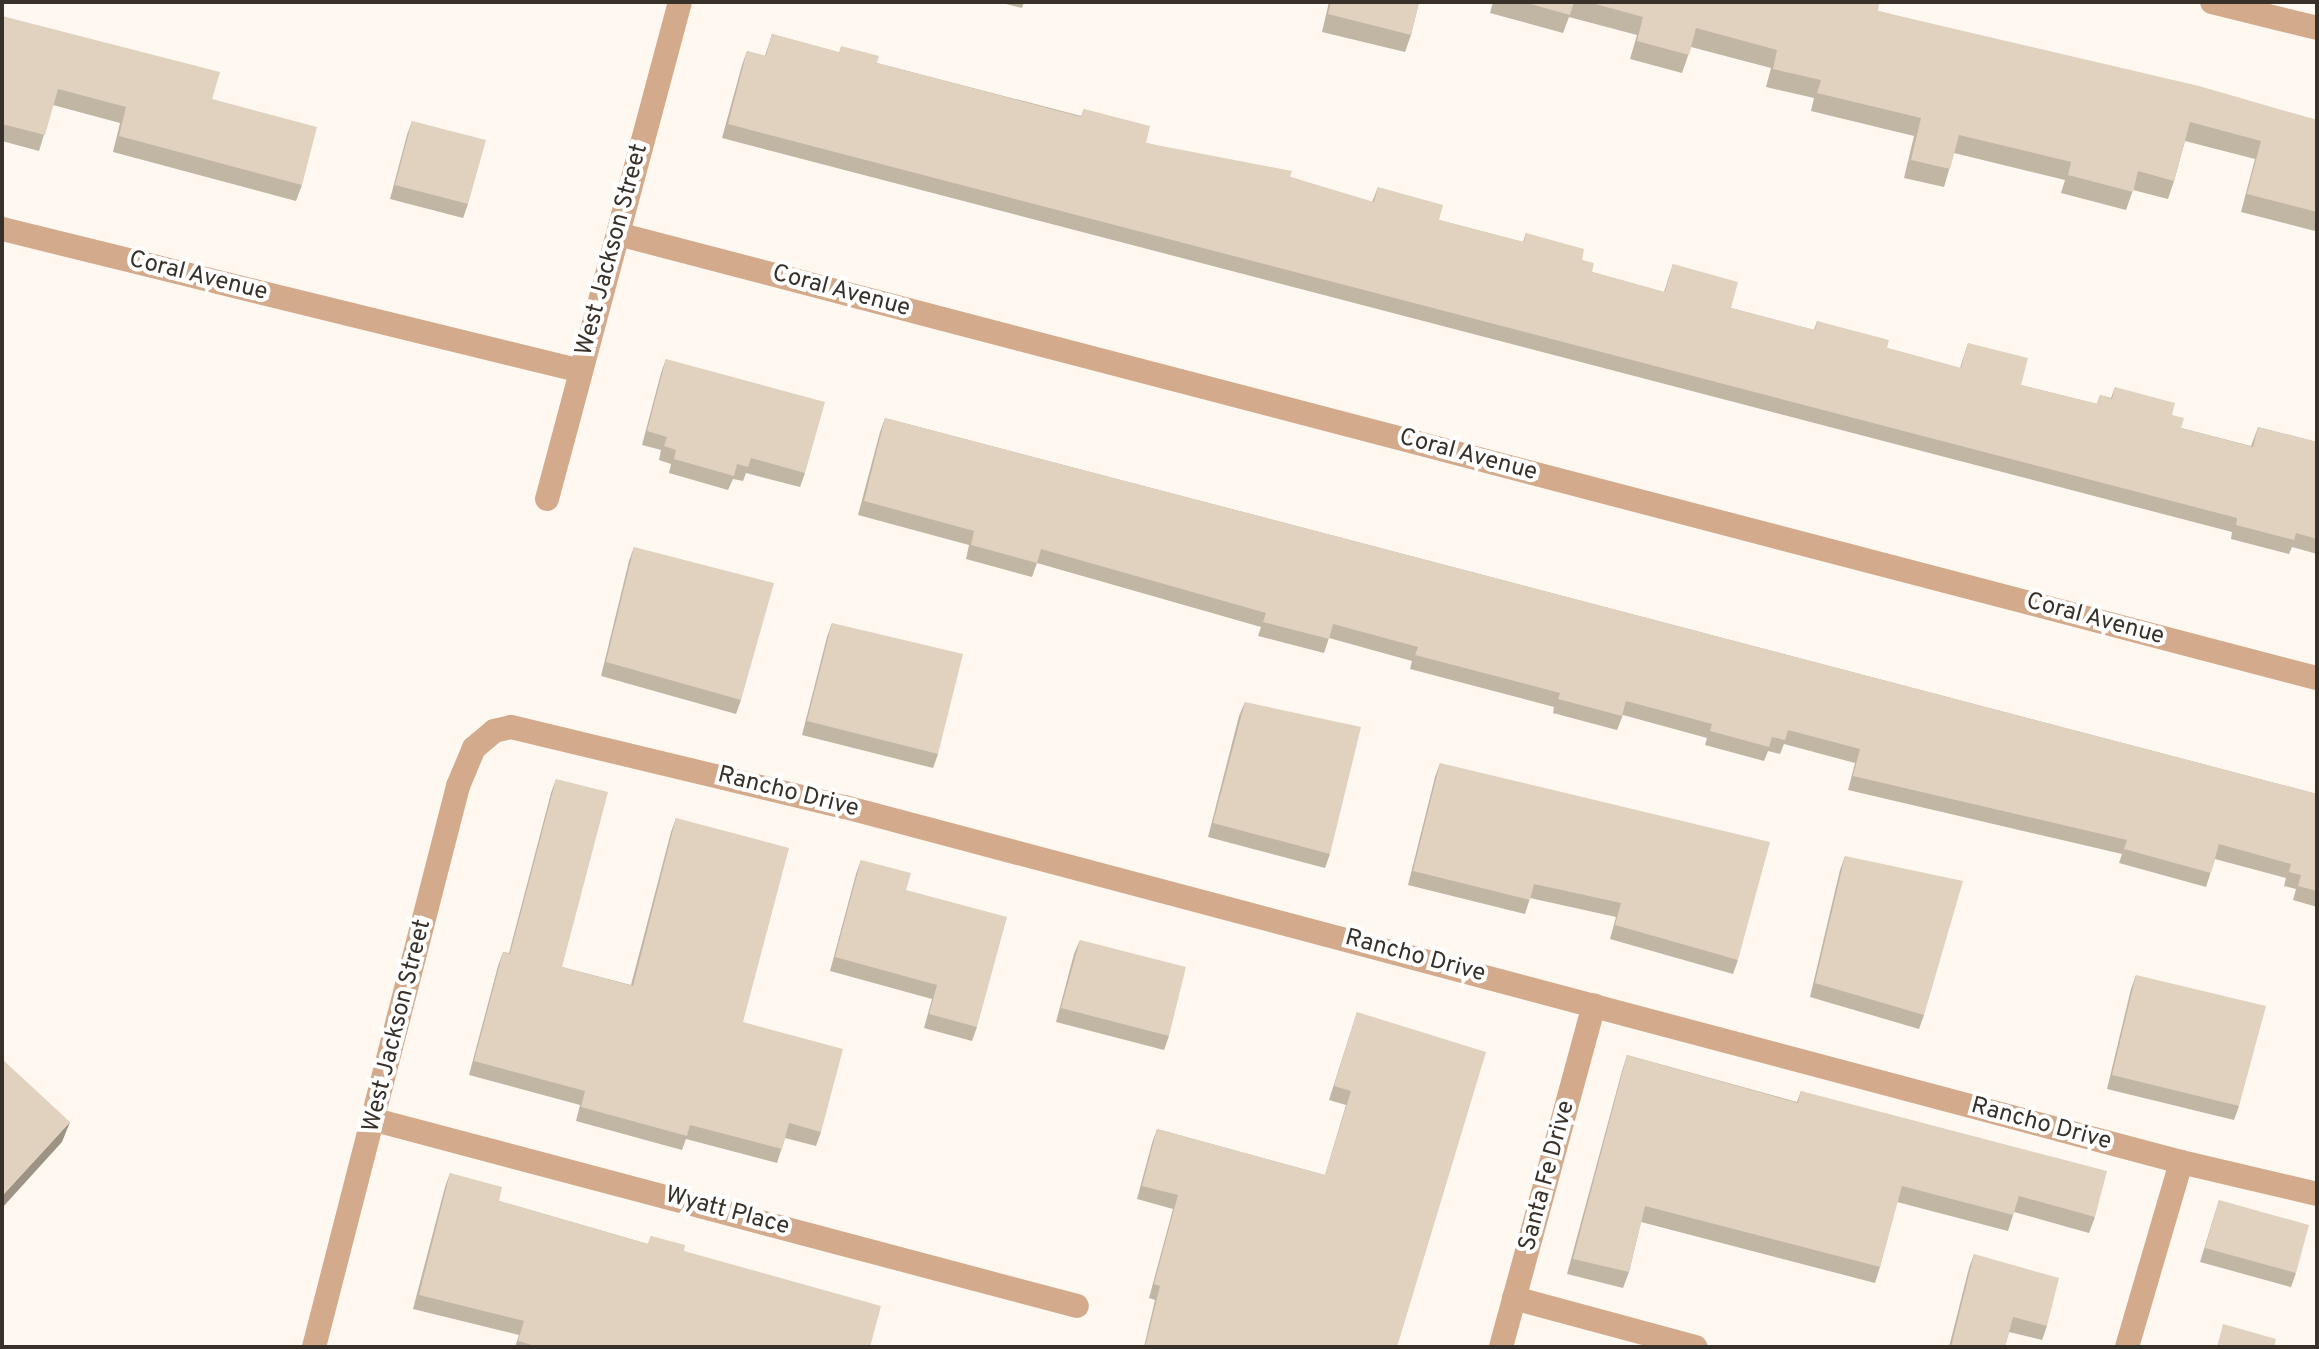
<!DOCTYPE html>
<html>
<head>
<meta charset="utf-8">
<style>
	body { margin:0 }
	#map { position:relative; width:2319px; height:1349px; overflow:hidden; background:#fff8f0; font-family:Overpass,sans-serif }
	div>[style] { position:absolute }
	.minor>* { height:24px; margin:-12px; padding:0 12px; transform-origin:12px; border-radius:12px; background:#d3aa8c }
	.wall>* { inset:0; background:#c1b5a3 }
	.shaded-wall>* { inset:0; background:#9d9385 }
	.building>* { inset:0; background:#e0d2be }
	span { translate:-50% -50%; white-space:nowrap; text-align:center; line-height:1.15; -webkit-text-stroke:8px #fff; paint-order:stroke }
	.street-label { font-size:24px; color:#38312a }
	.frame { position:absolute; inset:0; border:4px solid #38312a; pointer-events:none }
</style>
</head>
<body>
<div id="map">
	<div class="minor">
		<div style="left:2212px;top:2px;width:108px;rotate:13.9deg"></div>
		<div style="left:2px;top:229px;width:596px;rotate:13.78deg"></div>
		<div style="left:618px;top:234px;width:1756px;rotate:14.65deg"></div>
		<div style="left:547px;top:499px;width:514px;rotate:-75.02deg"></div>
		<div style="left:375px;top:1120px;width:726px;rotate:14.84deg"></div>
		<div style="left:1514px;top:1298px;width:188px;rotate:15.1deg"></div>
		<div style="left:314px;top:1347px;width:579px;rotate:-75.6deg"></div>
		<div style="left:458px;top:786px;width:41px;rotate:-67.2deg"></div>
		<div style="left:474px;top:748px;width:26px;rotate:-40deg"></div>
		<div style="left:494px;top:731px;width:17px;rotate:-13deg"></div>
		<div style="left:511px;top:727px;width:343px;rotate:13.5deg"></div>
		<div style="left:845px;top:807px;width:1382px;rotate:14.88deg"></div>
		<div style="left:2181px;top:1162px;width:140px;rotate:13.2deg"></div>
		<div style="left:1501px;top:1347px;width:354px;rotate:-74.8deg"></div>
		<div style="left:2127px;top:1347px;width:193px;rotate:-73.7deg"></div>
	</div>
	<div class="wall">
		<div style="clip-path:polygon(998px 2px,1024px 2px,1022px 8px)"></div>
		<div style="clip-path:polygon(1329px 2px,1419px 2px,1411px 35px,1405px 52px,1322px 32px)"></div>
		<div style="clip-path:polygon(1493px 2px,1869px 2px,1878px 11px,2317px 120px,2317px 224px,2315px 231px,2241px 212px,2255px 159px,2185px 141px,2174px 181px,2168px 199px,2133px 190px,2126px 210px,2061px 193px,2065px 180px,1954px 153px,1944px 187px,1904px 178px,1914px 136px,1811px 111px,1814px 98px,1766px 87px,1771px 68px,1691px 47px,1682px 73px,1630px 59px,1637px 35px,1569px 17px,1563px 33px,1490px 13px)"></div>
		<div style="clip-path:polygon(2px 16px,212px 99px,302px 185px,296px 201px,113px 152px,120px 123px,53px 105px,39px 151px,2px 141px)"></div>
		<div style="clip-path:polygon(772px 34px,877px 63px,1081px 116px,1084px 109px,1146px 143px,1290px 177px,1372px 202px,1378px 187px,1439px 220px,1523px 242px,1526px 233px,1582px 260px,1592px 272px,1664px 292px,1673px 264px,1731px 308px,1814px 330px,1817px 321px,1887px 348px,1960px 368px,1968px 343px,2021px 385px,2097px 404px,2100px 395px,2111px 398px,2115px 387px,2172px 415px,2181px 428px,2251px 446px,2258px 427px,2317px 442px,2317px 554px,2292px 547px,2289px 554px,2231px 539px,2232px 532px,722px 138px,742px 65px,747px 51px,765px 56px)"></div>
		<div style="clip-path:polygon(412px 121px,468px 204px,463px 218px,390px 199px,407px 135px)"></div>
		<div style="clip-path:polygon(666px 359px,805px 473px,800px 487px,746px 473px,743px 481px,733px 479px,728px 490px,669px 473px,671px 464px,659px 460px,661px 450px,642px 445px,661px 373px)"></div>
		<div style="clip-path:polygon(885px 418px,2317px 794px,2317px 907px,2293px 900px,2296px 889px,2284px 886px,2286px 878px,2215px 859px,2206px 887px,2119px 863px,2122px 854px,1848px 790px,1855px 763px,1784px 744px,1780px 754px,1768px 751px,1764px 761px,1705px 745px,1707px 738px,1623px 715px,1617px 730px,1553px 713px,1554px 707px,1410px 669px,1412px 661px,1329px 638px,1324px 653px,1258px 636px,1261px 627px,1037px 563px,1032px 577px,966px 559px,969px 545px,858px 515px,880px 432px)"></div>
		<div style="clip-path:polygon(634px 547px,741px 700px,736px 714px,601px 676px,629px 561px)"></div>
		<div style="clip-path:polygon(832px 623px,938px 754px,933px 768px,802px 735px,827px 637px)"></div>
		<div style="clip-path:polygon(1245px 702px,1330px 854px,1325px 868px,1208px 837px,1239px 716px)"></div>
		<div style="clip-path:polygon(1440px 763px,1738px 960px,1733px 974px,1610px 939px,1616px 917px,1530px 898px,1525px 914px,1408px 885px,1435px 777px)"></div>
		<div style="clip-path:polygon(556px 779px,562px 967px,631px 985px,671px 832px,676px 818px,743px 1022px,821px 1132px,816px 1146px,785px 1138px,777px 1163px,686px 1139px,682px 1150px,576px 1121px,580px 1105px,469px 1075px,498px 966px,503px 952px,509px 953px,551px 793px)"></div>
		<div style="clip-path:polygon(1845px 856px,1924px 1015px,1919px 1029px,1810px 997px,1840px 870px)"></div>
		<div style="clip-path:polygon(861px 860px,906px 890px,977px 1027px,972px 1041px,924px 1028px,932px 999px,830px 971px,856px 874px)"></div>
		<div style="clip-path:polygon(1080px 940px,1169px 1036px,1164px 1050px,1056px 1022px,1074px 954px)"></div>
		<div style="clip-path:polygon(2136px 975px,2239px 1106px,2234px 1120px,2107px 1089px,2131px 989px)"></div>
		<div style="clip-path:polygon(1357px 1012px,1397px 1347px,1144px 1347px,1155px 1300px,1149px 1298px,1173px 1209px,1137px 1199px,1152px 1143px,1157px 1129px,1325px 1175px,1346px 1105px,1329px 1100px)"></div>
		<div style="clip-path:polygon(1627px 1055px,1797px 1102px,1801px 1091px,2095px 1217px,2089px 1233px,2014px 1212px,2008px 1231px,1897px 1202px,1880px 1267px,1875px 1283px,1641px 1222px,1629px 1272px,1623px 1288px,1567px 1274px,1622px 1071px)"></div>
		<div style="clip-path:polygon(450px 1173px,499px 1201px,648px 1244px,651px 1236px,684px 1251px,870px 1347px,515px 1347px,519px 1335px,413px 1309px,445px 1187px)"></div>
		<div style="clip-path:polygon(2219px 1200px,2296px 1273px,2291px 1287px,2200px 1262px)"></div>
		<div style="clip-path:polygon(1974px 1254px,2047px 1326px,2042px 1340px,2009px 1332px,2005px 1347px,1949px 1347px,1969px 1268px)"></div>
	</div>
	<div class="shaded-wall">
		<div style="clip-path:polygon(70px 1122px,62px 1142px,2px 1208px,2px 1196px)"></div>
	</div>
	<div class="building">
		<div style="clip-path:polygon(1331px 2px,1419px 2px,1411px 35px,1328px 14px)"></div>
		<div style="clip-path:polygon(1523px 2px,1574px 2px,1570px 15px)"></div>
		<div style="clip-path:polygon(1588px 2px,1869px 2px,1879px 4px,1878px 11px,2199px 86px,2317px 120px,2317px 212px,2247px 194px,2261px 141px,2190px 122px,2174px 181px,2138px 171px,2133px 192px,2068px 175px,2071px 162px,1959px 135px,1950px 169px,1911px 160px,1921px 118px,1817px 93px,1821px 80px,1773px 69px,1777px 50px,1696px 28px,1689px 55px,1637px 41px,1643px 17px)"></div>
		<div style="clip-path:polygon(2px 16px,220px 72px,212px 99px,317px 127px,302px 185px,119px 136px,126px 107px,58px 89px,45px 135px,2px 124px)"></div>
		<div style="clip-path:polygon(772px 34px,839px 52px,841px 46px,879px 56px,877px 63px,1081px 117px,1084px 109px,1150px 126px,1146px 143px,1292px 171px,1290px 177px,1374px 202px,1378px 187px,1443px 205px,1439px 220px,1524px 242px,1526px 233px,1584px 249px,1582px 260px,1594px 263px,1592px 272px,1665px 292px,1673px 264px,1738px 282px,1731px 308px,1815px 330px,1817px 321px,1889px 340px,1887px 348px,1961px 368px,1968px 343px,2028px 358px,2021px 385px,2098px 404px,2100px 395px,2112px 399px,2115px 387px,2175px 403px,2172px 415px,2184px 418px,2181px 428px,2253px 447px,2258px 427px,2317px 442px,2317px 539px,2296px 533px,2294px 540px,2236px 525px,2237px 518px,728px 124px,747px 51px,766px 56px)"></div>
		<div style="clip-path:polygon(412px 121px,486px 140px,468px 204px,395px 185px)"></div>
		<div style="clip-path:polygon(666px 359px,825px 402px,805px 473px,751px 458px,748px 467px,737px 464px,734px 476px,674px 459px,676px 450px,664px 446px,667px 437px,647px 431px)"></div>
		<div style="clip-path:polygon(885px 418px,2317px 794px,2317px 891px,2298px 886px,2301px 875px,2289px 872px,2291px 864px,2219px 844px,2211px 873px,2124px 849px,2127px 840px,1853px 776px,1860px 749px,1788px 730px,1785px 740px,1772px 737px,1769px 747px,1710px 731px,1712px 724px,1626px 701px,1622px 716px,1558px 699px,1560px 693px,1415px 655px,1418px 647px,1333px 624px,1329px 639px,1263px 622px,1266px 613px,1041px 549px,1037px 563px,971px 545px,974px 531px,864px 501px)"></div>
		<div style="clip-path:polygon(634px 547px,774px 583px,741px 700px,606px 662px)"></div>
		<div style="clip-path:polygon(832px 623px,963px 654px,938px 754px,807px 721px)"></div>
		<div style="clip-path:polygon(1245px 702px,1361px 727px,1330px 854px,1213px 823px)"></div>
		<div style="clip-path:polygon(1440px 763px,1770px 842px,1738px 960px,1615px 925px,1621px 903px,1534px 884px,1530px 900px,1413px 871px)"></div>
		<div style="clip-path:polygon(556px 779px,608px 792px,562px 967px,633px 986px,676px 818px,789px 848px,743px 1022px,843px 1049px,821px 1132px,789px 1123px,782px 1149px,690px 1125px,687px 1136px,581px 1107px,585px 1091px,474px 1061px,503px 952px,510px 954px)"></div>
		<div style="clip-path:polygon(1845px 856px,1963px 881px,1924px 1015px,1815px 983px)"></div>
		<div style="clip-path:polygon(861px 860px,911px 873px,906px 890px,1007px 917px,977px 1027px,929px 1014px,937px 985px,835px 957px)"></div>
		<div style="clip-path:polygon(1080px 940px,1186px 967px,1169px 1036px,1061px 1008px)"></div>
		<div style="clip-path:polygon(2136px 975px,2266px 1006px,2239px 1106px,2112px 1075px)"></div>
		<div style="clip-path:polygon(1357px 1012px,1486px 1052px,1397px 1347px,1145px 1347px,1160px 1286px,1154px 1284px,1178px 1195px,1142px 1186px,1157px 1129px,1325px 1175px,1351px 1091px,1334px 1086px)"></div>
		<div style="clip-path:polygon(1627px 1055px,1798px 1103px,1801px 1091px,2107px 1171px,2095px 1217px,2019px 1196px,2013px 1215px,1902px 1186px,1880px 1267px,1645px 1206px,1629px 1272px,1573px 1259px)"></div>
		<div style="clip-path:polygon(2px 1059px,70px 1122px,2px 1196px)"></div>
		<div style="clip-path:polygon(450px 1173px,502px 1187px,499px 1201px,648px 1244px,651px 1236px,685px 1245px,684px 1251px,881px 1306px,870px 1347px,663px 1347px,658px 1346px,658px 1347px,539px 1347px,518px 1341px,524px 1321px,419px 1295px)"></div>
		<div style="clip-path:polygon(2219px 1200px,2309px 1225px,2296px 1273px,2205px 1248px)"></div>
		<div style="clip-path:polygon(1974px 1254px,2059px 1278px,2047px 1326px,2013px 1317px,2005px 1347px,1951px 1347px)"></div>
		<div style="clip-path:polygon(2223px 1324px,2276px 1339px,2274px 1347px,2217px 1347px)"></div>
	</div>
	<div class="street-label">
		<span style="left:613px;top:250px;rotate:-75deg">West Jackson Street</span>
		<span style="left:198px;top:277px;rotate:14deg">Coral Avenue</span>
		<span style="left:841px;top:292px;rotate:15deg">Coral Avenue</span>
		<span style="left:1468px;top:456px;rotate:15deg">Coral Avenue</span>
		<span style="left:2095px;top:620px;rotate:15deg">Coral Avenue</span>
		<span style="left:788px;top:793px;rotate:14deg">Rancho Drive</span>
		<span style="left:1415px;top:957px;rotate:15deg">Rancho Drive</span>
		<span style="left:398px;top:1026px;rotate:-76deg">West Jackson Street</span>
		<span style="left:2041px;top:1125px;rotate:15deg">Rancho Drive</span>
		<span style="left:1548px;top:1176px;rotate:-75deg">Santa Fe Drive</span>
		<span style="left:727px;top:1212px;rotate:15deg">Wyatt Place</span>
	</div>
	<div class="frame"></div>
</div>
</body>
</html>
